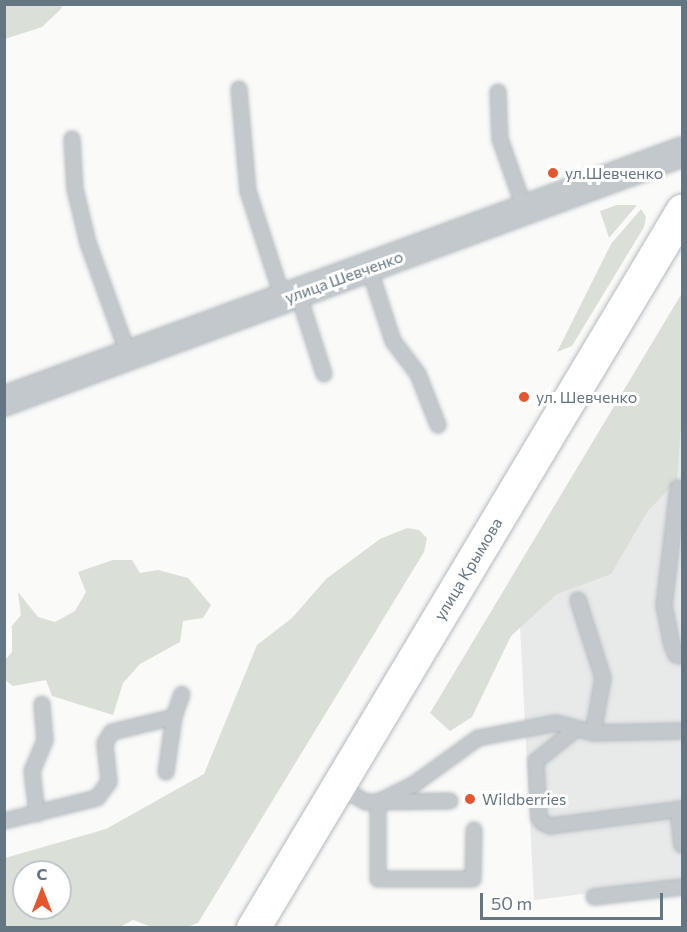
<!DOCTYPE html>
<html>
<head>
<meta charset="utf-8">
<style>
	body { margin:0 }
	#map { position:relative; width:687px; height:932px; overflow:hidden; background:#fafaf8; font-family:Commissioner,sans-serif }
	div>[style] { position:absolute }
	.built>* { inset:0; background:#e8e9e9 }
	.green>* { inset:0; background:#dadfd7 }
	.roads { filter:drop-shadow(0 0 2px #b3babf) drop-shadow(0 0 2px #b3babf) }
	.lane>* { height:14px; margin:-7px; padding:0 7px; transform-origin:7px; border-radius:7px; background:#c3c8cc }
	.street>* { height:28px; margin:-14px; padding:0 14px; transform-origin:14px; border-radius:14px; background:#c3c8cc }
	.secondary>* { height:33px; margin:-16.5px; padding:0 16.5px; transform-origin:16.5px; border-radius:16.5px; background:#fff }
	.dots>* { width:16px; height:16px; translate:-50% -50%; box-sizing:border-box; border:3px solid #fff; border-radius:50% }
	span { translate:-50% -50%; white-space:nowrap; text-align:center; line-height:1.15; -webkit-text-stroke:6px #fff; paint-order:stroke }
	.poi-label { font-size:16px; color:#657683 }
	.left { translate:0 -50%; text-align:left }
	.street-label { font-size:16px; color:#657683 }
	.frame { position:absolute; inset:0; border:6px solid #657683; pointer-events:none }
	.north { position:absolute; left:12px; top:860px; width:60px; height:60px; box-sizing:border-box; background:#fff; border:2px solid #c1c8cd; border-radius:50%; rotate:0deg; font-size:16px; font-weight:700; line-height:24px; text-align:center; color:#657683 }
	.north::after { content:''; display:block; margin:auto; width:21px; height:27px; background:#e4572e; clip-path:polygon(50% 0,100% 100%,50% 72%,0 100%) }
	.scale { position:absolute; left:480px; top:893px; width:183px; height:27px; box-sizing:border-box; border:3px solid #657683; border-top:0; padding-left:8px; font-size:18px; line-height:21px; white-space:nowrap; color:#657683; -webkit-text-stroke:4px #fff; paint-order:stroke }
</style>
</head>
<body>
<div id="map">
	<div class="built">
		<div style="clip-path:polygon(682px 384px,682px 882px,534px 900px,519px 606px)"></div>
	</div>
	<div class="green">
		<div style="clip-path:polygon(5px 4px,61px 5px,62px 8px,42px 27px,5px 39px)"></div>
		<div style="clip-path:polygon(617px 205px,637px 205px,609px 238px,600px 211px)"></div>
		<div style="clip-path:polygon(641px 209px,646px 217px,644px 227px,572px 346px,557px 352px,611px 244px)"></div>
		<div style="clip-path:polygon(682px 293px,682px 412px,677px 480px,647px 512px,611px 574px,557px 594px,511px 636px,472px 717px,450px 731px,430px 713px)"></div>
		<div style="clip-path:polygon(evenodd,407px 528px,419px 530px,427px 538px,424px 552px,198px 923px,187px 927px,155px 928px,133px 920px,120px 927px,5px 927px,5px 858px,106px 829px,204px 774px,257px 645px,292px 618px,326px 579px,380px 539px,407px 528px,24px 872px,60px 872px,60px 908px,24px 908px,24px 872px)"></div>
		<div style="clip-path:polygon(113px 560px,132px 560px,140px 573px,158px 570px,188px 578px,211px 605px,203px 618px,183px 621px,180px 642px,140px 664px,123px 683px,113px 715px,52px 696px,46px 680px,13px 686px,5px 680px,5px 660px,12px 652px,12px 626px,21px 615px,18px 592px,38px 617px,55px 622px,75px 611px,86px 592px,78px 572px)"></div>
	</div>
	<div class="roads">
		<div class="lane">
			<div style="left:239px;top:89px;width:102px;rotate:85deg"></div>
			<div style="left:248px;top:191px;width:114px;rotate:72deg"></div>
			<div style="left:498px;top:92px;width:47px;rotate:87.6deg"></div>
			<div style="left:500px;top:139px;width:75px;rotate:70.6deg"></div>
			<div style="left:72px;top:139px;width:50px;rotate:86.6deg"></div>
			<div style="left:75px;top:189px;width:56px;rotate:76.5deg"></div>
			<div style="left:88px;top:243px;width:120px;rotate:70.1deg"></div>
			<div style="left:369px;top:268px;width:77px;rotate:71.8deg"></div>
			<div style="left:393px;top:341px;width:41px;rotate:52.9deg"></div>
			<div style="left:418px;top:374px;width:55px;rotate:68.6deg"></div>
			<div style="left:298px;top:293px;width:85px;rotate:72.2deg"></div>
			<div style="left:678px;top:488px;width:118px;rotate:96.8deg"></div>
			<div style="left:664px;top:605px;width:38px;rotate:79deg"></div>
			<div style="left:671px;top:642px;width:14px;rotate:69deg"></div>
			<div style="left:676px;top:655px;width:6px;rotate:9deg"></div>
			<div style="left:578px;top:600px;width:82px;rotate:72.2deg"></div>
			<div style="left:603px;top:678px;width:56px;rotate:100.3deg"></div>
			<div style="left:576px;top:729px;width:51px;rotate:141.3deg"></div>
			<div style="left:536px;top:761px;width:57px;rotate:87deg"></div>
			<div style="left:539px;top:818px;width:6px;rotate:51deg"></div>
			<div style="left:543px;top:823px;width:9px;rotate:21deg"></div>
			<div style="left:551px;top:826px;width:132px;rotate:-7.4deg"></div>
			<div style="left:166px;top:772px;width:56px;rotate:-81.7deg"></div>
			<div style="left:174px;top:717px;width:24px;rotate:-71deg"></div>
			<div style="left:338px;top:786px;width:32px;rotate:30deg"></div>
			<div style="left:366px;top:802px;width:84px;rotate:-0.7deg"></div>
			<div style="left:378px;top:802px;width:39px;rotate:-26deg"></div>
			<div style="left:413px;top:785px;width:80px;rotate:-35.9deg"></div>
			<div style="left:478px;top:738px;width:79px;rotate:-10.9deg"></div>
			<div style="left:556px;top:723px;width:38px;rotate:15deg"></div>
			<div style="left:593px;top:733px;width:89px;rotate:-1.3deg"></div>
			<div style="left:378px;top:802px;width:77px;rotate:90deg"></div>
			<div style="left:378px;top:879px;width:95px"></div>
			<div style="left:473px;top:879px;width:49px;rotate:-88.8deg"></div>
			<div style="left:678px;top:809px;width:36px;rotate:84deg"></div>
			<div style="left:37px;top:814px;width:43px;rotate:-96.6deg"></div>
			<div style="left:32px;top:771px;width:34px;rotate:-67deg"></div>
			<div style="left:45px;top:740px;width:36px;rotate:-95deg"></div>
			<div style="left:4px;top:821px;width:96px;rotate:-13.9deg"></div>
			<div style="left:97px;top:798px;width:20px;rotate:-53deg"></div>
			<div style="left:109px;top:782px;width:39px;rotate:-96deg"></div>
			<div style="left:105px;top:743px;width:13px;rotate:-58deg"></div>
			<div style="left:112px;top:732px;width:64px;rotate:-13.6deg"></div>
			<div style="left:594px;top:897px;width:89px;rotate:-6.5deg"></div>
		</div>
		<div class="street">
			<div style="left:4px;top:401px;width:722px;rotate:-20.17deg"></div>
		</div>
		<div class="secondary">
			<div style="left:253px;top:928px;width:836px;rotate:-59.11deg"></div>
		</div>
	</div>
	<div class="dots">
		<div style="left:553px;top:173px;background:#e4572e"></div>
		<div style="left:524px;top:397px;background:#e4572e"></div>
		<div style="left:470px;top:799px;background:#e4572e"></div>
	</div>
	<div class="poi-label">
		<span class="left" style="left:565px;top:173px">ул.Шевченко</span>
		<span class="left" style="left:536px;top:397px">ул. Шевченко</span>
		<span class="left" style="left:482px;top:799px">Wildberries</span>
	</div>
	<div class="street-label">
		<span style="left:344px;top:277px;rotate:-20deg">улица Шевченко</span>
		<span style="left:468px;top:569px;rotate:-59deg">улица Крымова</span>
	</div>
	<div class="frame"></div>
	<div class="north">С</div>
	<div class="scale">50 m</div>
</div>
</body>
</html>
